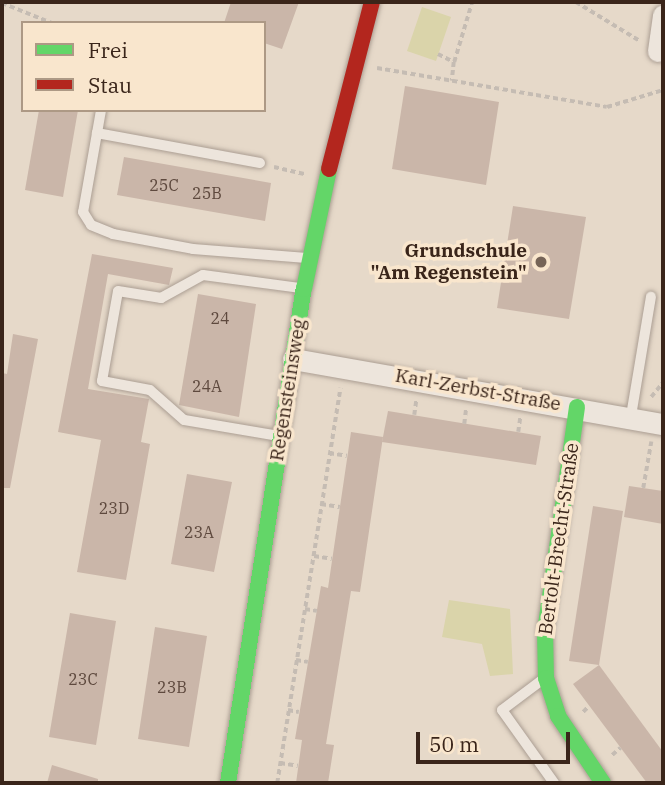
<!DOCTYPE html>
<html>
<head>
<meta charset="utf-8">
<style>
	body { margin:0 }
	#map { position:relative; width:665px; height:785px; overflow:hidden; background:#e6d9c9; font-family:"IBM Plex Serif",serif }
	div>[style] { position:absolute }
	.green>* { inset:0; background:#dad4aa }
	.building>* { inset:0; background:#cab6a9 }
	.path>* { height:3.5px; margin-top:-1.75px; transform-origin:0; background:repeating-linear-gradient(90deg,#c5bcb3 0 5px,transparent 0 8.5px) }
	.roads { filter:drop-shadow(0 0 2px #ab9e93) drop-shadow(0 0 2px #ab9e93) }
	.lane>* { height:10px; margin:-5px; padding:0 5px; transform-origin:5px; border-radius:5px; background:#ede5dc }
	.street>* { height:21px; margin:-10.5px; padding:0 10.5px; transform-origin:10.5px; border-radius:10.5px; background:#ede5dc }
	.fast>* { height:16px; margin:-8px; padding:0 8px; transform-origin:8px; border-radius:8px; background:#63d668 }
	.jam>* { height:16px; margin:-8px; padding:0 8px; transform-origin:8px; border-radius:8px; background:#b3261e }
	.dots>* { width:19px; height:19px; translate:-50% -50%; box-sizing:border-box; border:4px solid #f9e6cd; border-radius:50% }
	span { translate:-50% -50%; white-space:nowrap; text-align:center; line-height:1.15; -webkit-text-stroke:7px #f9e6cd; paint-order:stroke }
	.number-label { font-size:16px; color:#5e493e }
	.number-label span { -webkit-text-stroke-width:0 }
	.poi-label { font-size:19px; color:#3a251a; font-weight:700 }
	.right { translate:-100% -50%; text-align:right }
	.street-label { font-size:19px; color:#3a251a }
	.frame { position:absolute; inset:0; border:4px solid #3a251a; pointer-events:none }
	.legend { position:absolute; left:21px; top:21px; width:245px; height:91px; box-sizing:border-box; background:#f9e6cd; border:2px solid #ad9985; margin:0; padding:9px 12px; list-style:none; font-size:21px; color:#3a251a }
	.legend li { display:flex; align-items:center; gap:14px; height:35px }
	.legend b { width:35px; border:2px solid #ad9985 }
	.scale { position:absolute; left:416px; top:732px; width:154px; height:32px; box-sizing:border-box; border:4px solid #3a251a; border-top:0; padding-left:9px; font-size:21px; line-height:24px; white-space:nowrap; color:#3a251a; -webkit-text-stroke:5px #f9e6cd; paint-order:stroke }
</style>
</head>
<body>
<div id="map">
	<div class="green">
		<div style="clip-path:polygon(422px 7px,451px 17px,436px 61px,407px 51px)"></div>
		<div style="clip-path:polygon(449px 600px,510px 609px,513px 674px,490px 676px,482px 644px,442px 637px)"></div>
	</div>
	<div class="building">
		<div style="clip-path:polygon(231px 2px,299px 2px,282px 49px,264px 43px,264px 23px,224px 23px)"></div>
		<div style="clip-path:polygon(405px 86px,499px 102px,486px 185px,392px 169px)"></div>
		<div style="clip-path:polygon(39px 110px,78px 110px,63px 197px,25px 190px)"></div>
		<div style="clip-path:polygon(124px 157px,271px 183px,265px 221px,117px 195px)"></div>
		<div style="clip-path:polygon(513px 206px,586px 217px,569px 319px,497px 308px)"></div>
		<div style="clip-path:polygon(92px 254px,173px 268px,169px 285px,108px 274px,88px 389px,149px 399px,141px 442px,150px 444px,126px 580px,77px 572px,101px 440px,58px 432px)"></div>
		<div style="clip-path:polygon(198px 294px,256px 304px,239px 417px,179px 405px)"></div>
		<div style="clip-path:polygon(13px 334px,38px 339px,10px 488px,2px 488px,2px 373px,7px 374px)"></div>
		<div style="clip-path:polygon(388px 411px,541px 436px,536px 465px,382px 442px)"></div>
		<div style="clip-path:polygon(351px 432px,383px 437px,360px 592px,351px 591px,326px 744px,334px 745px,328px 783px,296px 783px,302px 740px,295px 739px,321px 586px,328px 588px)"></div>
		<div style="clip-path:polygon(187px 474px,232px 482px,214px 572px,171px 564px)"></div>
		<div style="clip-path:polygon(629px 486px,663px 491px,663px 524px,624px 517px)"></div>
		<div style="clip-path:polygon(593px 506px,623px 511px,599px 665px,569px 661px)"></div>
		<div style="clip-path:polygon(70px 613px,116px 621px,96px 745px,49px 737px)"></div>
		<div style="clip-path:polygon(155px 627px,207px 636px,189px 747px,138px 739px)"></div>
		<div style="clip-path:polygon(599px 665px,663px 752px,663px 783px,647px 783px,573px 684px)"></div>
		<div style="clip-path:polygon(52px 765px,98px 779px,98px 783px,47px 783px)"></div>
	</div>
	<div class="path">
		<div style="left:576px;top:2px;width:75px;rotate:31.4deg"></div>
		<div style="left:2px;top:3px;width:54px;rotate:21.8deg"></div>
		<div style="left:438px;top:54px;width:18px;rotate:27deg"></div>
		<div style="left:454px;top:62px;width:19px;rotate:96deg"></div>
		<div style="left:454px;top:62px;width:63px;rotate:-73.3deg"></div>
		<div style="left:377px;top:68px;width:233px;rotate:9.6deg"></div>
		<div style="left:607px;top:107px;width:59px;rotate:-16.9deg"></div>
		<div style="left:274px;top:167px;width:31px;rotate:13deg"></div>
		<div style="left:651px;top:397px;width:19px;rotate:-51deg"></div>
		<div style="left:414px;top:415px;width:15px;rotate:-82deg"></div>
		<div style="left:464px;top:424px;width:16px;rotate:-83deg"></div>
		<div style="left:518px;top:432px;width:15px;rotate:-82deg"></div>
		<div style="left:329px;top:453px;width:18px;rotate:9deg"></div>
		<div style="left:643px;top:488px;width:47px;rotate:-80.1deg"></div>
		<div style="left:321px;top:504px;width:19px;rotate:9deg"></div>
		<div style="left:314px;top:556px;width:18px;rotate:9deg"></div>
		<div style="left:305px;top:609px;width:12px;rotate:9deg"></div>
		<div style="left:296px;top:660px;width:12px;rotate:9deg"></div>
		<div style="left:288px;top:710px;width:11px;rotate:10deg"></div>
		<div style="left:583px;top:712px;width:8px;rotate:-45deg"></div>
		<div style="left:612px;top:755px;width:11px;rotate:-41deg"></div>
		<div style="left:280px;top:763px;width:18px;rotate:9deg"></div>
		<div style="left:277px;top:783px;width:400px;rotate:-80.9deg"></div>
	</div>
	<div class="roads">
		<div class="lane">
			<div style="left:97px;top:133px;width:23px;rotate:-80deg"></div>
			<div style="left:260px;top:163px;width:166px;rotate:-169.6deg"></div>
			<div style="left:97px;top:133px;width:80px;rotate:100deg"></div>
			<div style="left:83px;top:212px;width:15px;rotate:58deg"></div>
			<div style="left:91px;top:225px;width:24px;rotate:22deg"></div>
			<div style="left:113px;top:234px;width:81px;rotate:10.6deg"></div>
			<div style="left:193px;top:249px;width:114px;rotate:4.5deg"></div>
			<div style="left:631px;top:416px;width:121px;rotate:-80.5deg"></div>
			<div style="left:279px;top:436px;width:96px;rotate:-170.4deg"></div>
			<div style="left:184px;top:420px;width:45px;rotate:-138.6deg"></div>
			<div style="left:150px;top:390px;width:49px;rotate:-169.4deg"></div>
			<div style="left:102px;top:381px;width:91px;rotate:-79.9deg"></div>
			<div style="left:118px;top:291px;width:44px;rotate:9.2deg"></div>
			<div style="left:161px;top:298px;width:48px;rotate:-28.7deg"></div>
			<div style="left:203px;top:275px;width:99px;rotate:7.6deg"></div>
			<div style="left:542px;top:680px;width:50px;rotate:143.1deg"></div>
			<div style="left:502px;top:710px;width:90px;rotate:54.5deg"></div>
		</div>
		<div class="street">
			<div style="left:658px;top:51px;width:36px;rotate:-82deg"></div>
			<div style="left:293px;top:359px;width:376px;rotate:10deg"></div>
		</div>
		<div class="fast">
			<div style="left:577px;top:407px;width:226px;rotate:98.1deg"></div>
			<div style="left:545px;top:631px;width:47px;rotate:88.8deg"></div>
			<div style="left:546px;top:678px;width:40px;rotate:72deg"></div>
			<div style="left:558px;top:716px;width:81px;rotate:56.1deg"></div>
			<div style="left:228px;top:783px;width:500px;rotate:-81.3deg"></div>
			<div style="left:304px;top:289px;width:123px;rotate:-78.2deg"></div>
		</div>
		<div class="jam">
			<div style="left:329px;top:169px;width:172px;rotate:-75.6deg"></div>
		</div>
	</div>
	<div class="dots">
		<div style="left:541px;top:262px;background:#766457"></div>
	</div>
	<div class="number-label">
		<span style="left:164px;top:185px">25C</span>
		<span style="left:207px;top:193px">25B</span>
		<span style="left:220px;top:318px">24</span>
		<span style="left:207px;top:386px">24A</span>
		<span style="left:114px;top:508px">23D</span>
		<span style="left:199px;top:532px">23A</span>
		<span style="left:83px;top:679px">23C</span>
		<span style="left:172px;top:687px">23B</span>
	</div>
	<div class="poi-label">
		<span class="right" style="left:527px;top:262px">Grundschule<br>"Am Regenstein"</span>
	</div>
	<div class="street-label">
		<span style="left:288px;top:390px;rotate:-81deg">Regensteinsweg</span>
		<span style="left:478px;top:390px;rotate:10deg">Karl-Zerbst-Straße</span>
		<span style="left:559px;top:539px;rotate:-82deg">Bertolt-Brecht-Straße</span>
	</div>
	<div class="frame"></div>
	<ul class="legend">
	<li><b style="height:9px;background:#63d668"></b>Frei</li>
	<li><b style="height:9px;background:#b3261e"></b>Stau</li>
	</ul>
	<div class="scale">50 m</div>
</div>
</body>
</html>
